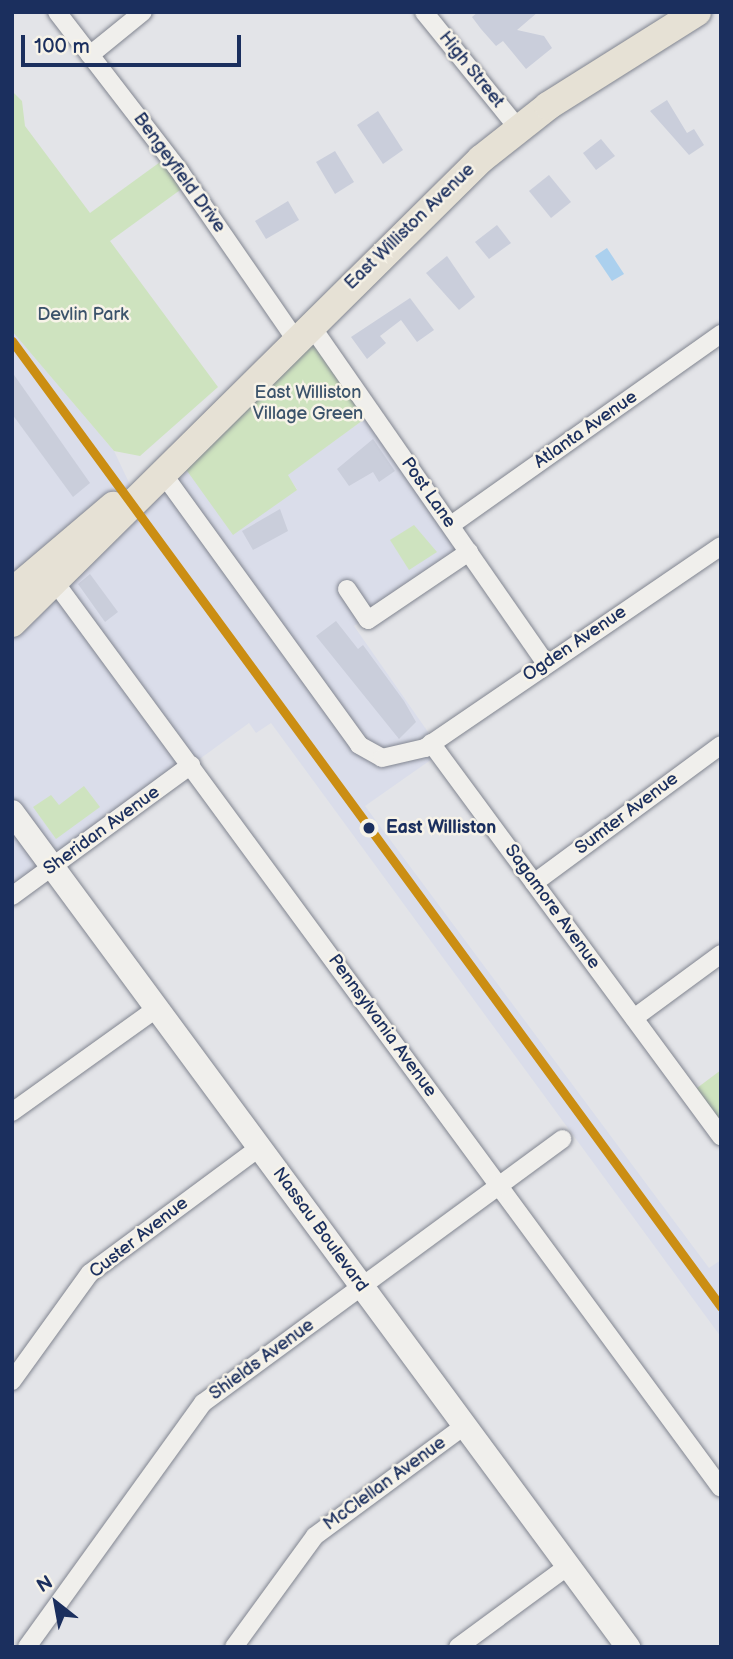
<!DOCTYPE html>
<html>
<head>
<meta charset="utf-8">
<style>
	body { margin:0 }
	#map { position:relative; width:733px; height:1659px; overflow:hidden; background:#e3e4e8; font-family:"Balsamiq Sans",sans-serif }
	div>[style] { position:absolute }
	.built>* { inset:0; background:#daddea }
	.green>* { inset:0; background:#cee3bf }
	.water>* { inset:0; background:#abd0ee }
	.building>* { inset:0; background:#cacedb }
	.roads { filter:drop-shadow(0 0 2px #818590) drop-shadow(0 0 2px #818590) }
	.street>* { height:18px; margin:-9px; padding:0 9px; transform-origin:9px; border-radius:9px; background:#f0efec }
	.secondary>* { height:24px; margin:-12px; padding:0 12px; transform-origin:12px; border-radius:12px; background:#f0efec }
	.primary>* { height:28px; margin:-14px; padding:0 14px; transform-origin:14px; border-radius:14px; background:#e6e1d5 }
	.rail-1>* { height:9px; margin:-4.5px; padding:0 4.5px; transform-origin:4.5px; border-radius:4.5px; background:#cb8e13 }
	.dots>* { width:19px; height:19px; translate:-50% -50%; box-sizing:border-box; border:4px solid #f7f3e8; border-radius:50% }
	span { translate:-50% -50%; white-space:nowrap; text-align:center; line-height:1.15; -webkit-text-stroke:5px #f7f3e8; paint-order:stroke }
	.street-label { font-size:18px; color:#1b2f5e }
	.park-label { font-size:18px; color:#3b536b }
	.stop-label { font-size:18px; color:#1b2f5e; font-weight:700 }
	.left { translate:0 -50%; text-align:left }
	.frame { position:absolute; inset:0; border:14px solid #1b2f5e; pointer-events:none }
	.north { position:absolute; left:21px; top:1568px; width:70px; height:70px; -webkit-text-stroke:5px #f7f3e8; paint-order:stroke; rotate:329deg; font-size:19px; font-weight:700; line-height:28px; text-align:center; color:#1b2f5e }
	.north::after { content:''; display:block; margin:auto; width:24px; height:32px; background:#1b2f5e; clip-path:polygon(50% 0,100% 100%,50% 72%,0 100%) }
	.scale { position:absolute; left:21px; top:35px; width:220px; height:32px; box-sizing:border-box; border:4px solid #1b2f5e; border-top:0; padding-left:9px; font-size:21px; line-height:24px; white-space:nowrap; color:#1b2f5e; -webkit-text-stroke:5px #f7f3e8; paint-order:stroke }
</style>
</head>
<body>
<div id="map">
	<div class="built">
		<div style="clip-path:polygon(12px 331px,114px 451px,133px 491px,185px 468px,297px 489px,287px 475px,370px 415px,466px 551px,354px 626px,442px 752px,365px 806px,709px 1268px,721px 1260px,721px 1337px,271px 723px,256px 733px,249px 723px,12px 896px)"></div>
	</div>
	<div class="green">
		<div style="clip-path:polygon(12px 91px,22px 101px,25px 126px,90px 213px,167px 157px,187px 185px,110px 241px,218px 387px,140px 456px,114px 451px,12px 331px)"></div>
		<div style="clip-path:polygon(314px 335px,370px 415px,288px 475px,297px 490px,233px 535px,185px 468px)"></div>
		<div style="clip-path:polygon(414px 525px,437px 552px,409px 570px,390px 540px)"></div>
		<div style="clip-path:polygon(84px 786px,100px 807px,56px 839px,33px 807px,51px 795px,59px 805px)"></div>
		<div style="clip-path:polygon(721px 1070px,721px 1137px,689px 1094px)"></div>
	</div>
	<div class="water">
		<div style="clip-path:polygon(607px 248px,624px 274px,612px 281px,595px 256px)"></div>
	</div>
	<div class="building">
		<div style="clip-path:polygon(478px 12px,538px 12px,517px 30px,544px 36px,552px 48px,526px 69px,503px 41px,496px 46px,481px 29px,472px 17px)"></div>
		<div style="clip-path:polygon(667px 100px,687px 133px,694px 129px,704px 145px,689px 155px,650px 111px)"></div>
		<div style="clip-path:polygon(378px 111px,403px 150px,383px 164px,357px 125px)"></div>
		<div style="clip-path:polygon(601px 139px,615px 156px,596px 170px,583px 153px)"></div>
		<div style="clip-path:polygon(335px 151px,354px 182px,335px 194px,316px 162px)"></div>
		<div style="clip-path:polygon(549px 175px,571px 202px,551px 218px,529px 191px)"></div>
		<div style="clip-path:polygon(288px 201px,299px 220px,266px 239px,255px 221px)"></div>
		<div style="clip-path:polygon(497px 225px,511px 243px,489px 259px,475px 242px)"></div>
		<div style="clip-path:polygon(447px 256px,475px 297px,459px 310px,426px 273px)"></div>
		<div style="clip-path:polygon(410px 298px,434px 330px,417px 342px,401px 320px,380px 336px,386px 343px,367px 359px,351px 337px)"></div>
		<div style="clip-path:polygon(12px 372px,90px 483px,73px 497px,12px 414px)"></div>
		<div style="clip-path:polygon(373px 439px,395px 471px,379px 482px,373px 472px,349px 486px,337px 469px)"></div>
		<div style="clip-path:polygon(280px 509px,288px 531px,253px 550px,242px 531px)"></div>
		<div style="clip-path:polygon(90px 574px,118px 612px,105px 622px,78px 584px)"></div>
		<div style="clip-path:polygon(336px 621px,358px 649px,363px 645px,404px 701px,416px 722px,399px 739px,316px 636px)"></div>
	</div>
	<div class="roads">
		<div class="street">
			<div style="left:57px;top:12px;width:202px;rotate:52.4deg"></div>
			<div style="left:180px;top:172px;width:203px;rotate:55.4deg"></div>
			<div style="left:424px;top:12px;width:149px;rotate:51deg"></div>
			<div style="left:90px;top:55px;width:68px;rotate:-39.1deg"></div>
			<div style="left:310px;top:324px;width:413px;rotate:55.2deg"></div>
			<div style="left:161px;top:471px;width:338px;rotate:54.1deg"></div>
			<div style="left:359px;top:745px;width:26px;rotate:29deg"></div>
			<div style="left:382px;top:758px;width:44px;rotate:-13.1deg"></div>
			<div style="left:425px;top:748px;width:358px;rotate:-34.3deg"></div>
			<div style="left:451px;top:525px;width:331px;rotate:-35.3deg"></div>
			<div style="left:49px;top:574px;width:1134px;rotate:53.68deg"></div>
			<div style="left:347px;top:589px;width:37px;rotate:56deg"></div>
			<div style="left:368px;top:620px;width:122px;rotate:-34deg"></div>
			<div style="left:431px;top:743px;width:489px;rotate:53.6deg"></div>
			<div style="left:534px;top:883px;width:232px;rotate:-36.4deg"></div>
			<div style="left:12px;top:896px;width:222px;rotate:-36.2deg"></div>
			<div style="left:634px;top:1018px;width:108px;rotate:-36.3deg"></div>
			<div style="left:12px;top:1112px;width:178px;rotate:-35.6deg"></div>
			<div style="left:12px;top:1381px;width:133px;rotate:-54.2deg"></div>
			<div style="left:90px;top:1273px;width:210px;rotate:-36.5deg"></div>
			<div style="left:27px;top:1647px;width:301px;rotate:-54.2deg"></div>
			<div style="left:203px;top:1403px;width:446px;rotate:-36.3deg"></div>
			<div style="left:234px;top:1647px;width:137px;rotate:-53.9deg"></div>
			<div style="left:315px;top:1536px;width:185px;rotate:-36.4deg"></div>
			<div style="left:458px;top:1647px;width:135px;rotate:-36.3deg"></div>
		</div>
		<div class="secondary">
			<div style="left:12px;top:812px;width:1038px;rotate:53.58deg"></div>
		</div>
		<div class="primary">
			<div style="left:12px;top:592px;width:133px;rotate:-40.4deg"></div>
			<div style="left:12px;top:623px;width:660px;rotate:-44.69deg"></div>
			<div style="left:481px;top:159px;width:85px;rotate:-38.3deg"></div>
			<div style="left:548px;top:106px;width:176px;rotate:-32.2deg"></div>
		</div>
	</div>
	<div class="rail-1">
		<div style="left:12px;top:341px;width:1198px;rotate:53.72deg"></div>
	</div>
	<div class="dots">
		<div style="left:369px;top:828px;background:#1b2f5e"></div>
	</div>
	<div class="street-label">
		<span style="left:471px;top:70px;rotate:51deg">High Street</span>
		<span style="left:179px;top:173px;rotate:54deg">Bengeyfield Drive</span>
		<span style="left:410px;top:227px;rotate:-44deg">East Williston Avenue</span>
		<span style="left:586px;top:430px;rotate:-35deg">Atlanta Avenue</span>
		<span style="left:428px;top:493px;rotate:55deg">Post Lane</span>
		<span style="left:575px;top:644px;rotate:-34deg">Ogden Avenue</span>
		<span style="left:627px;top:814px;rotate:-37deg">Sumter Avenue</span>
		<span style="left:102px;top:831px;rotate:-36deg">Sheridan Avenue</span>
		<span style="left:552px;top:907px;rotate:54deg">Sagamore Avenue</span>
		<span style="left:382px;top:1026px;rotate:54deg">Pennsylvania Avenue</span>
		<span style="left:320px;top:1230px;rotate:54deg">Nassau Boulevard</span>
		<span style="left:139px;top:1238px;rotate:-38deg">Custer Avenue</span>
		<span style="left:262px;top:1360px;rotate:-36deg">Shields Avenue</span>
		<span style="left:385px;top:1484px;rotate:-36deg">McClellan Avenue</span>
	</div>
	<div class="park-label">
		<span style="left:83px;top:315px">Devlin Park</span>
		<span style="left:308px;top:404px">East Williston<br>Village Green</span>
	</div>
	<div class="stop-label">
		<span class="left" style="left:386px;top:828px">East Williston</span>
	</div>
	<div class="frame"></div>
	<div class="north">N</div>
	<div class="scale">100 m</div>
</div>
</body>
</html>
